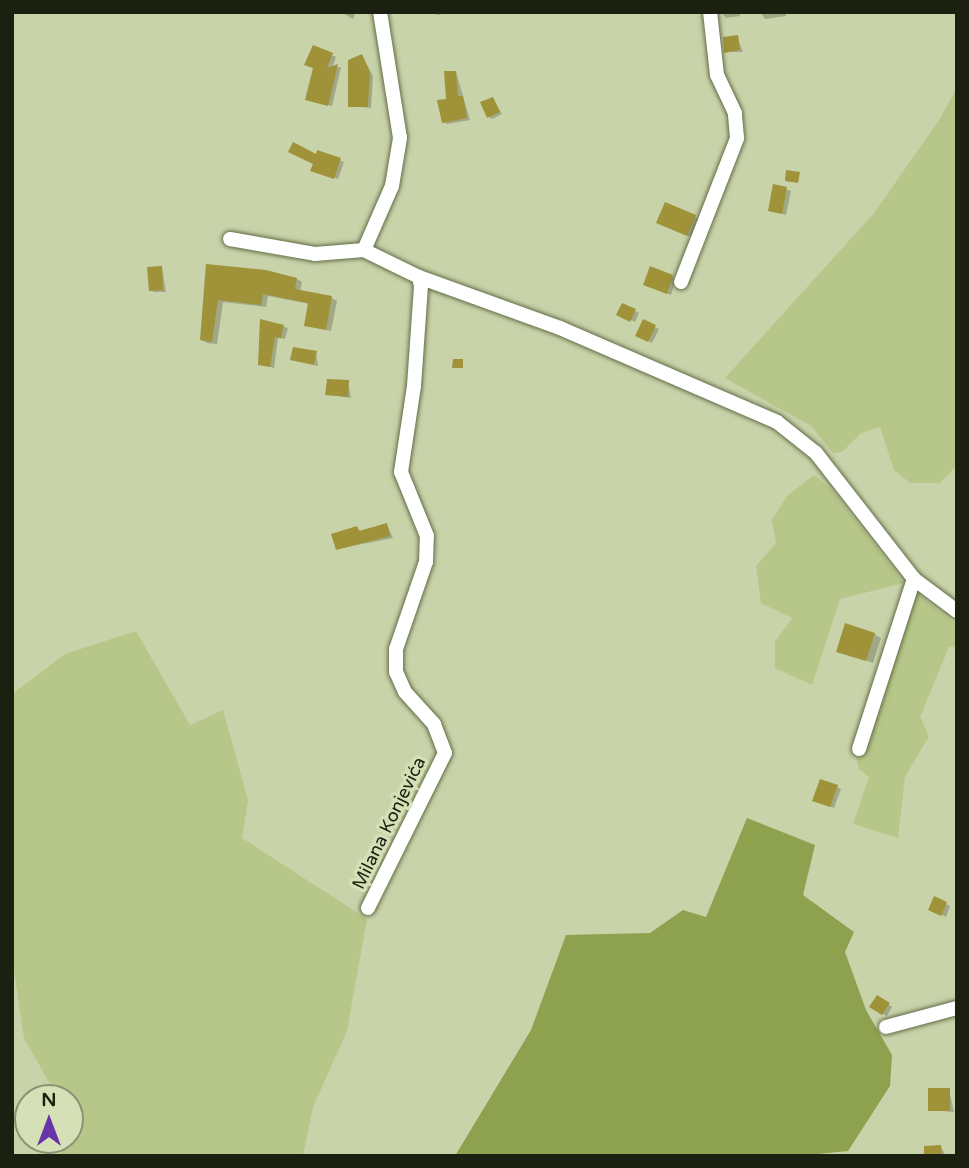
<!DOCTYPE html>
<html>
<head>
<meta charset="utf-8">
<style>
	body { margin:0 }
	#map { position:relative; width:969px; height:1168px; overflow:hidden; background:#c8d3a9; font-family:"Varela Round",sans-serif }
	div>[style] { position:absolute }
	.green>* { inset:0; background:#b7c789 }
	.forest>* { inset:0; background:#8ea14f }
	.shadow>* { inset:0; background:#0003 }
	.building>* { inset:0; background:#a09239 }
	.roads { filter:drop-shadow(0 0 2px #636d47) drop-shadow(0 0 2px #636d47) }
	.minor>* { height:14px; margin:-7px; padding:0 7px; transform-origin:7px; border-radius:7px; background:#fff }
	span { translate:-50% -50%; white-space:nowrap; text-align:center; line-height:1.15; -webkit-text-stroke:7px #d5e0b6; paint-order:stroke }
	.street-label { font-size:18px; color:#1c2011 }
	.frame { position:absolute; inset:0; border:14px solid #1c2011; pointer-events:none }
	.north { position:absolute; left:14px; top:1084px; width:70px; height:70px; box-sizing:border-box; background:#d5e0b6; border:2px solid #8b9374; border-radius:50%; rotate:0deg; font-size:19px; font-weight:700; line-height:28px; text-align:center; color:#1c2011 }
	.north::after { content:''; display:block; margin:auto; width:24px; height:32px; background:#6933aa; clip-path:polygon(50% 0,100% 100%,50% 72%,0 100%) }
</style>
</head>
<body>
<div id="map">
	<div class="green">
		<div style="clip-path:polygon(957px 87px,957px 465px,940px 483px,910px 483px,894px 470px,880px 427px,861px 433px,842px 452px,833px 453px,811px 426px,725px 378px,874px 213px,940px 119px)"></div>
		<div style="clip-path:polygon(814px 475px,832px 490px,904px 583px,840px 599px,812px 685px,775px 668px,775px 642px,792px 618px,761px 603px,756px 566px,776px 543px,772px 520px,787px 496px)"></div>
		<div style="clip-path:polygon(916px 593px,957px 625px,957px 646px,949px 647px,920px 717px,929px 736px,905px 777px,898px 838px,853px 824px,869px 777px,859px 769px,856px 757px)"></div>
		<div style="clip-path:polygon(136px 631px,190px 725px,223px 710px,248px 800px,242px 838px,367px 919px,347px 1031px,313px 1107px,303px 1156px,59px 1156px,63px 1140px,70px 1140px,70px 1098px,58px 1098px,24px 1038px,12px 957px,12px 694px,65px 654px)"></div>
	</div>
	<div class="forest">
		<div style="clip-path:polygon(747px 818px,815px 845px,803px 895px,854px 932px,845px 952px,866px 1010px,892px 1055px,890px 1086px,848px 1151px,797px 1156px,455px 1156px,531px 1030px,566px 935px,650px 933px,683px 910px,706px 917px)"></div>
	</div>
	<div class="shadow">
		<div style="clip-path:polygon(341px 12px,356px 12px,353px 19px)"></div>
		<div style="clip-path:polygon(432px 12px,454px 12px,437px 15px)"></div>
		<div style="clip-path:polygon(721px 12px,739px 12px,740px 16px,726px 18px)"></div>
		<div style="clip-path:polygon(760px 12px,786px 12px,786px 16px,765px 19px)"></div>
		<div style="clip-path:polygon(737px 37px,743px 52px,726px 52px)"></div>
		<div style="clip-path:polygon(314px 47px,336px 57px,332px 68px,341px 67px,332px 106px,311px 101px)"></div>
		<div style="clip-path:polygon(362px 56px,373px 76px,371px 108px,350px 106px)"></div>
		<div style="clip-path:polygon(456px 72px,470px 120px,447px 124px,443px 122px)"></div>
		<div style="clip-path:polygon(493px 99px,502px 114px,492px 119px,488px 116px)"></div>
		<div style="clip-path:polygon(318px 152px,344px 162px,338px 179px,316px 172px)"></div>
		<div style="clip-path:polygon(774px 186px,791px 191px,786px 215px,770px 210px)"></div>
		<div style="clip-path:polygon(695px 217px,701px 220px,694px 238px,665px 226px)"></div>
		<div style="clip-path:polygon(207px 266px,297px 279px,302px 282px,300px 292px,332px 298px,337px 301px,331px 331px,306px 325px,310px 304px,268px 296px,266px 307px,223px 302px,217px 344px,207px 343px,202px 340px)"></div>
		<div style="clip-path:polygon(162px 268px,166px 292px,154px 292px,150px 290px)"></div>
		<div style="clip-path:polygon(651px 268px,676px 279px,671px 295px,648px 286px)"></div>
		<div style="clip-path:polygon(623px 305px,639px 313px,635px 322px,619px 314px)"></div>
		<div style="clip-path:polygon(262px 321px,288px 328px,285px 339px,278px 338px,274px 368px,260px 364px)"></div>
		<div style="clip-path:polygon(644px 322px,659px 329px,652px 343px,637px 335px)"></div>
		<div style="clip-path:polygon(316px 353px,318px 366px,292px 359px)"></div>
		<div style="clip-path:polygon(348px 382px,351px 398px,327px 394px)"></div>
		<div style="clip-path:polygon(387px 525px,393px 538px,337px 549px,357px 527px,361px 532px)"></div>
		<div style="clip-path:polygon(874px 634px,881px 638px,873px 663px,838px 651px)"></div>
		<div style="clip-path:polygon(837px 787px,841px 789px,834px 808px,818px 802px)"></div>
		<div style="clip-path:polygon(935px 899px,950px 906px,946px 917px,931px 909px)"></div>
		<div style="clip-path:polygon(877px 997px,892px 1007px,887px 1016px,871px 1006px)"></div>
		<div style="clip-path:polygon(949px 1090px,954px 1112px,930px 1110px)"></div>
		<div style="clip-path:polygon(941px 1147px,946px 1156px,926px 1156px)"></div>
	</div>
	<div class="building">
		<div style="clip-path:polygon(738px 35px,740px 50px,724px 53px,723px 37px)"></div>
		<div style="clip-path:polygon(313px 45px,333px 53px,327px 68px,338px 64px,328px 106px,305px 100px,313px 68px,304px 65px)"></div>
		<div style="clip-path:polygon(362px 54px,370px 72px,368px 107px,348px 107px,348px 60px)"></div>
		<div style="clip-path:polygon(444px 71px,456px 71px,458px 96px,463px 96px,467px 118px,442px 123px,437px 100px,446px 99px)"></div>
		<div style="clip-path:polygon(493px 97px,500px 112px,487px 118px,480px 102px)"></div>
		<div style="clip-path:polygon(293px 142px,316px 154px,317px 150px,341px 158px,334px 179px,310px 171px,313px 164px,288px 152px)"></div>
		<div style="clip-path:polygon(786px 170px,800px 172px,798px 183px,785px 181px)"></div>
		<div style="clip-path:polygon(773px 184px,787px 187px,782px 214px,768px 211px)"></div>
		<div style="clip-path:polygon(665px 202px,696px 215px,687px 236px,656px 223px)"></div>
		<div style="clip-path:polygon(206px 264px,266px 270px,297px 278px,295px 289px,332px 296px,326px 330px,304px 326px,308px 303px,263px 294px,261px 305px,218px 300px,212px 342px,200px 340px)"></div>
		<div style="clip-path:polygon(162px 266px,163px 290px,149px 291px,147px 267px)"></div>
		<div style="clip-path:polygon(650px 266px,673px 275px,667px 294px,643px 285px)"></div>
		<div style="clip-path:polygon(622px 303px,636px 309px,630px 322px,616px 315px)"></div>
		<div style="clip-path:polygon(260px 319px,284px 325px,281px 338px,275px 337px,270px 367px,258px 365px)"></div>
		<div style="clip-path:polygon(643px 319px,656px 325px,648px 342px,635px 336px)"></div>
		<div style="clip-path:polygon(293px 347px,317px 351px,314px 365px,290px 360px)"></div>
		<div style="clip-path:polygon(453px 359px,463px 359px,463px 368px,452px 368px)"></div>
		<div style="clip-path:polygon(327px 379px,349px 380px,348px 397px,325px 395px)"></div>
		<div style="clip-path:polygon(387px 523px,390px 536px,336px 550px,331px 534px,357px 526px,359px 531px)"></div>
		<div style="clip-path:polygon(845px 623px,875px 633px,866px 661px,836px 652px)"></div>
		<div style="clip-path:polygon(820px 779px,838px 785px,830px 807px,812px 801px)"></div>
		<div style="clip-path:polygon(934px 896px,947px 902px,941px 916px,928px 910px)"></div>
		<div style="clip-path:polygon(877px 995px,890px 1003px,882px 1015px,869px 1007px)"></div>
		<div style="clip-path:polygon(928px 1088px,950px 1088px,950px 1111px,928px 1111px)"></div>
		<div style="clip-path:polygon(941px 1145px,942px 1156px,924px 1156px,924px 1146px)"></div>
	</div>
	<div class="roads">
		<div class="minor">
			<div style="left:230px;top:239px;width:86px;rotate:10deg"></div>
			<div style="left:315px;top:254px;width:49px;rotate:-4.7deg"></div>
			<div style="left:419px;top:277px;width:150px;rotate:19.9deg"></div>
			<div style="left:560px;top:328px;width:236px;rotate:23.4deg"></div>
			<div style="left:777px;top:422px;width:50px;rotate:38.5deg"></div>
			<div style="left:816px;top:453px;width:160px;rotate:52.1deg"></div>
			<div style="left:914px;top:579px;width:54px;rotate:36.7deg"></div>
			<div style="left:681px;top:282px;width:155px;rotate:-68.7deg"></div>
			<div style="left:737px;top:138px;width:25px;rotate:-95deg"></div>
			<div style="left:735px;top:113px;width:42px;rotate:-115.3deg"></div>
			<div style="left:717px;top:75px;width:63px;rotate:-96.3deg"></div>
			<div style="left:859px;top:749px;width:179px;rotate:-72.1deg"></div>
			<div style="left:368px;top:908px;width:173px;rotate:-63.6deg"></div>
			<div style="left:445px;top:753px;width:31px;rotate:-111deg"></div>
			<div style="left:434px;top:724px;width:43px;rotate:-132.2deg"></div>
			<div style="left:405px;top:692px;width:22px;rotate:-114deg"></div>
			<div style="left:396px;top:672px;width:23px;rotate:-90deg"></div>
			<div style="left:396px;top:649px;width:92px;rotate:-71deg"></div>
			<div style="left:426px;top:562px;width:26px;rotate:-88deg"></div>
			<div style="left:427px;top:536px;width:69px;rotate:-112.1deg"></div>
			<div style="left:401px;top:472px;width:87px;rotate:-81.4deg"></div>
			<div style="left:414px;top:386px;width:100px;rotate:-86deg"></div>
			<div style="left:421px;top:286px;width:9px;rotate:-103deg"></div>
			<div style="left:419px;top:277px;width:61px;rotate:-153.9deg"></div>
			<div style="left:364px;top:250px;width:70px;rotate:-66.4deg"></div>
			<div style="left:392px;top:186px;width:49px;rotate:-80.5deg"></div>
			<div style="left:400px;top:138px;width:128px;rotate:-99deg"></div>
			<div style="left:886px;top:1027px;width:73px;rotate:-15deg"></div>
		</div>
	</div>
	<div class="street-label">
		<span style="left:389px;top:823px;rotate:-64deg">Milana Konjevića</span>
	</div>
	<div class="frame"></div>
	<div class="north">N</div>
</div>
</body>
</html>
